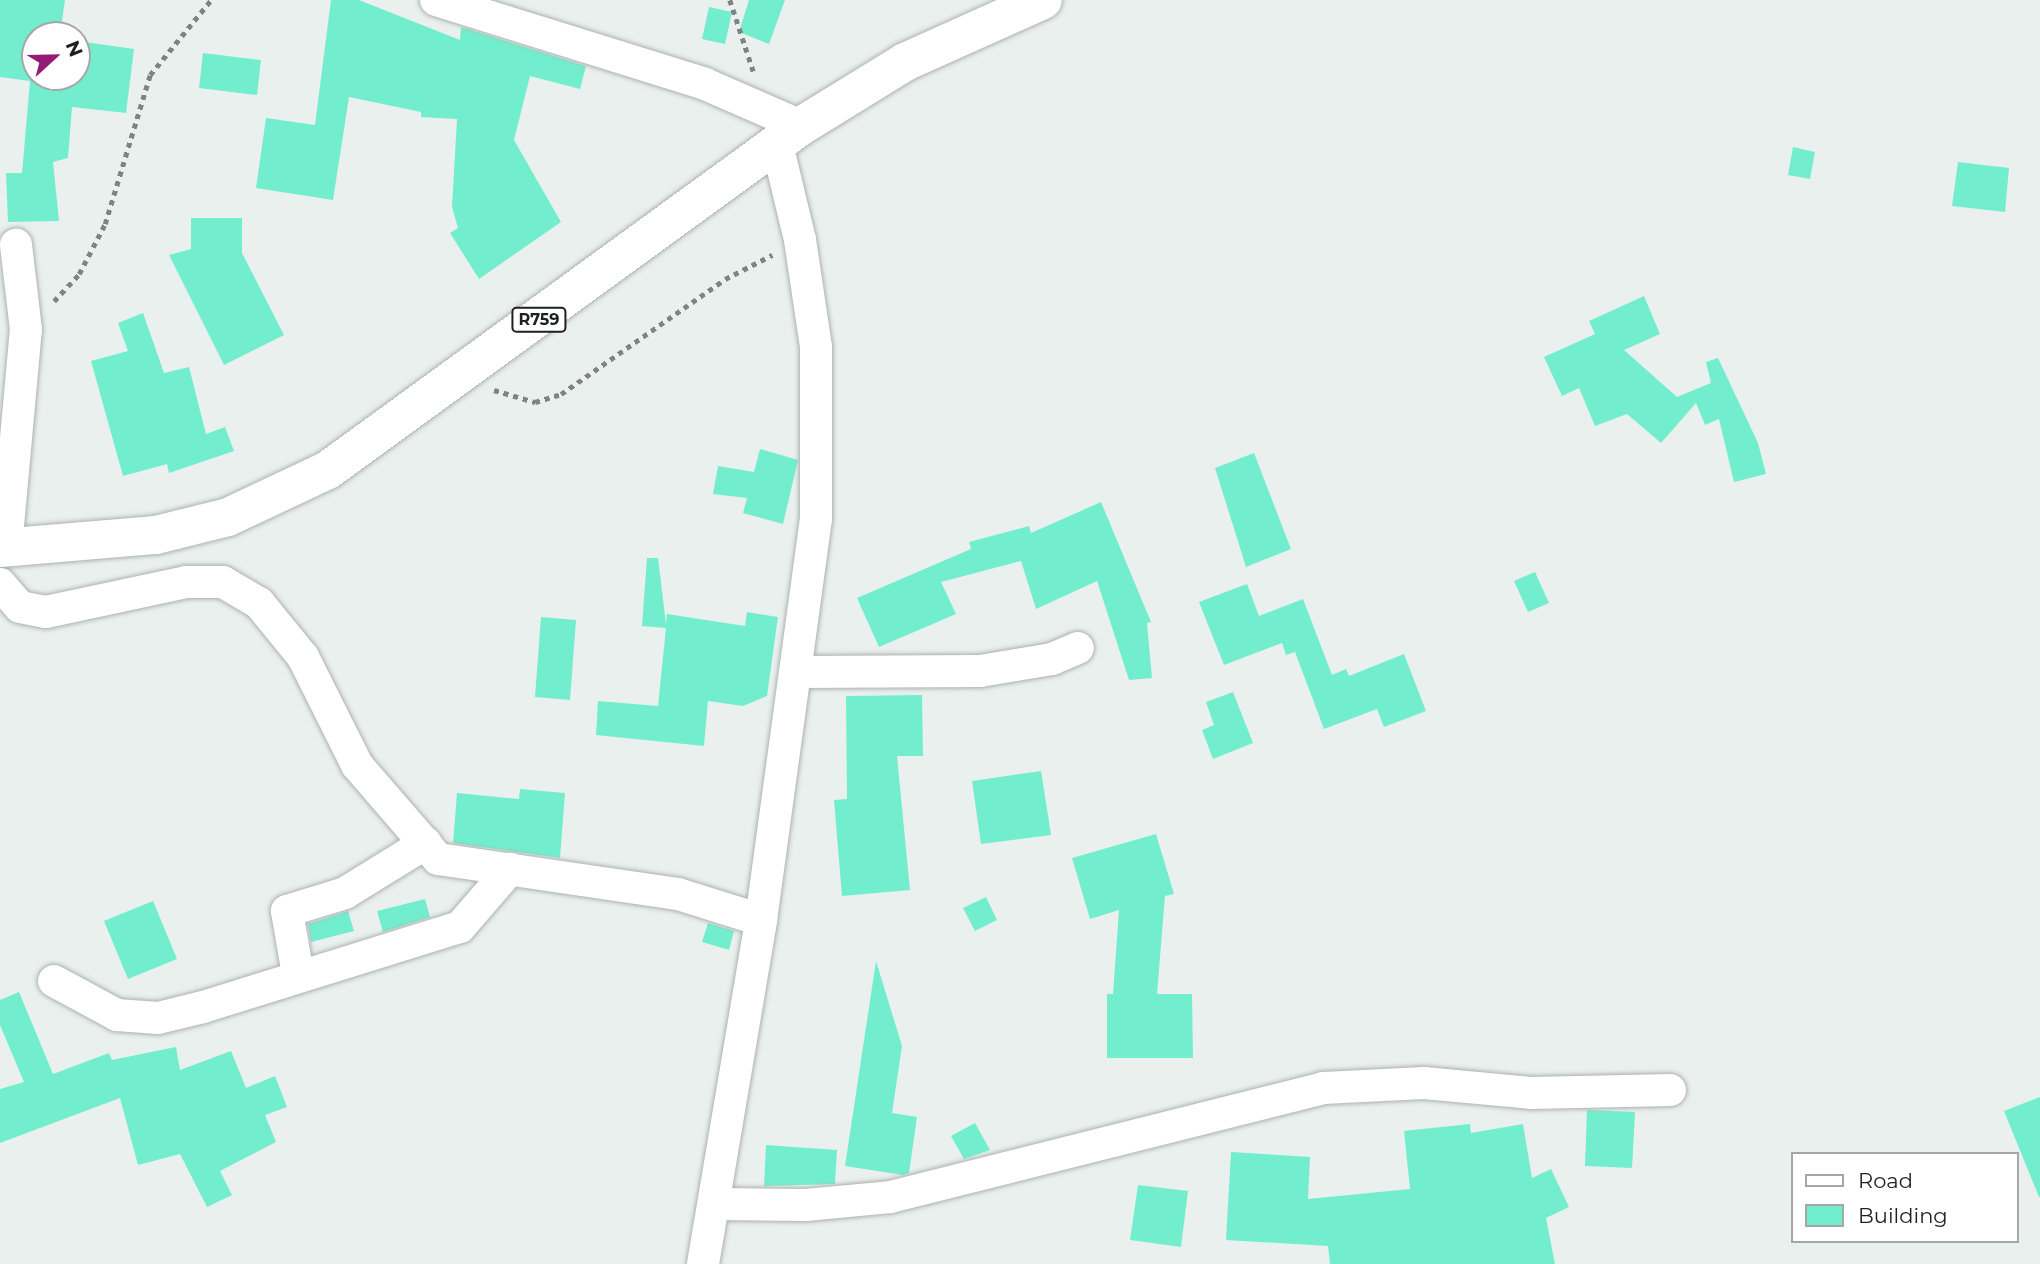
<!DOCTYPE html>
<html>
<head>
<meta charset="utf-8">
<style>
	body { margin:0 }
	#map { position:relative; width:2040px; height:1264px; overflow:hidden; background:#eaf0ee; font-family:Montserrat,sans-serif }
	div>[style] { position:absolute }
	.building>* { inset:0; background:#72eece }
	.path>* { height:4.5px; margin-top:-2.25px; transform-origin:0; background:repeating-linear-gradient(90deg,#7f8382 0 5px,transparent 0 10px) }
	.roads { filter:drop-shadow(0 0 2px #acb2b0) drop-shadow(0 0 2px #acb2b0) }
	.street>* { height:32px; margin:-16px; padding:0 16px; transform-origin:16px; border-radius:16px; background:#fff }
	.primary>* { height:38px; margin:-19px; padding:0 19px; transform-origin:19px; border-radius:19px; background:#fff }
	span { translate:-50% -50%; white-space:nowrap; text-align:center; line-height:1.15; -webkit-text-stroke:5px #fff; paint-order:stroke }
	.shield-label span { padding:2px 5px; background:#fff; border:2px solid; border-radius:5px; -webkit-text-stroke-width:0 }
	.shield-label { font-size:16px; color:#1e2120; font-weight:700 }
	.legend { position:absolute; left:1791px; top:1152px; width:228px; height:91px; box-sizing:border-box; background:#fff; border:2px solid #a5a6a6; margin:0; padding:9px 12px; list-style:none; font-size:21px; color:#1e2120 }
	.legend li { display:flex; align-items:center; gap:14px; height:35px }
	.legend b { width:35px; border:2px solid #a5a6a6 }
	.north { position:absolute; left:21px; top:21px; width:70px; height:70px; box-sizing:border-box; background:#fff; border:2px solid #a5a6a6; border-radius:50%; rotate:68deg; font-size:19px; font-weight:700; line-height:28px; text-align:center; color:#1e2120 }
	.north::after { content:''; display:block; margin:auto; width:24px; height:32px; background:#941b76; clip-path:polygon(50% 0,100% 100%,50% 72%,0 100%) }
</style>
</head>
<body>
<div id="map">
	<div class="building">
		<div style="clip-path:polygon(0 0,65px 0,60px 35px,35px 35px,35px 77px,77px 77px,77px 41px,134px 49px,126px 113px,72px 107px,68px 158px,53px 162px,59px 221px,8px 222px,6px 173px,22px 173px,30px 81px,0 77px)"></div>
		<div style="clip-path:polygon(331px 0,359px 0,460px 40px,461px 27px,586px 66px,580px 89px,530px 76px,514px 140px,561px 222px,479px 279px,450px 233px,458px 228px,452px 207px,457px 119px,421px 117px,421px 112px,349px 97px,333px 200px,256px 188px,266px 118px,315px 125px)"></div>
		<div style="clip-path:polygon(749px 0,785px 0,769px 44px,739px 32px)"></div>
		<div style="clip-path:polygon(709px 7px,732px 12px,725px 44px,702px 39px)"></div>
		<div style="clip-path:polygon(203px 53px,261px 60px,257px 95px,199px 88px)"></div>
		<div style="clip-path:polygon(1793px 147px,1815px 152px,1810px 179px,1788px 175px)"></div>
		<div style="clip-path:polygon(1958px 162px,2009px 168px,2005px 212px,1952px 206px)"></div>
		<div style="clip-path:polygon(191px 218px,242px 218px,242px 253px,284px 335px,224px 365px,169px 255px,191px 249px)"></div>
		<div style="clip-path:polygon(1644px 296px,1660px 334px,1624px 350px,1677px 397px,1711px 383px,1706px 362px,1718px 358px,1758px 443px,1766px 474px,1734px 482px,1719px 419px,1705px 425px,1696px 403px,1661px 443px,1627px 414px,1595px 426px,1579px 388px,1562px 396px,1544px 357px,1595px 334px,1589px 321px)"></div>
		<div style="clip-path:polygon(143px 313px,164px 373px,189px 367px,206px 434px,225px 427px,234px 451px,169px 473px,167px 464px,123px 476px,91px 361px,128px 351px,118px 323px)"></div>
		<div style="clip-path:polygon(760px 449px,798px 460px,783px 524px,743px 513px,747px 498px,713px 494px,718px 466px,754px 472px)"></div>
		<div style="clip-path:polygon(1254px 453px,1291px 549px,1246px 567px,1215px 468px)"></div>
		<div style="clip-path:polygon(1101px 502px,1151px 622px,1147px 623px,1152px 678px,1129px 680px,1097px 581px,1036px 609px,1021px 561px,941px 582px,956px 614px,879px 647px,857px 598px,971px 549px,969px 542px,1029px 526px,1031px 533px)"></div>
		<div style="clip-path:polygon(647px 558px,658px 558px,666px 624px,667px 614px,745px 626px,747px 612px,778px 617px,767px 696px,743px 706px,708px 701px,704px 746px,596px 735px,598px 701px,658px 706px,666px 628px,642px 626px)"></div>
		<div style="clip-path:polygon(1535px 572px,1549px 603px,1528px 612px,1514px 581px)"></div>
		<div style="clip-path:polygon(1247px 584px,1259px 616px,1303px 599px,1332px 675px,1346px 669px,1349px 676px,1404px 654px,1426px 711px,1384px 727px,1377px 709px,1324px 729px,1295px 652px,1286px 655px,1282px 643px,1224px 665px,1199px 602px)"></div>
		<div style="clip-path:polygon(541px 617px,576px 620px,570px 700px,535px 697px)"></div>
		<div style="clip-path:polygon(1233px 692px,1253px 743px,1213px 759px,1202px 730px,1214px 725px,1206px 702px)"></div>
		<div style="clip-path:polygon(922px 695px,923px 756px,897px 756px,910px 890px,842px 896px,834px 800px,847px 799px,846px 696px)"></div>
		<div style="clip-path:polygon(1041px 771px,1051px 835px,981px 844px,972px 781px)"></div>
		<div style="clip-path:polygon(520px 789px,565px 793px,560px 858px,453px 843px,457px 793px,519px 799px)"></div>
		<div style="clip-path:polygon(1156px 834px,1174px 894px,1165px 896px,1157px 994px,1192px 994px,1193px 1058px,1107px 1058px,1107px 994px,1113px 994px,1119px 910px,1090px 919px,1072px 858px)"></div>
		<div style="clip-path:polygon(986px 897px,997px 920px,975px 931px,963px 908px)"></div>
		<div style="clip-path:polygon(425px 899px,430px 917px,383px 932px,377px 911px)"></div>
		<div style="clip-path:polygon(153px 901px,177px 959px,128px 979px,104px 921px)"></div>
		<div style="clip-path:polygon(348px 911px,354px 931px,311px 942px,308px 924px)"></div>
		<div style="clip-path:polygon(708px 923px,734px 931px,729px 950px,702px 942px)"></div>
		<div style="clip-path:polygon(876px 961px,902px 1046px,892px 1113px,917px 1117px,909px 1173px,903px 1175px,845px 1166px)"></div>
		<div style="clip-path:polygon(19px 992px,53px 1074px,109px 1053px,112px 1060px,176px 1047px,180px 1070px,231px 1051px,246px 1088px,275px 1076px,287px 1107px,265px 1115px,276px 1142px,220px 1171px,232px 1195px,207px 1207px,180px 1154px,138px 1165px,120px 1098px,0 1143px,0 1089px,24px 1082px,0 1025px,0 1000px)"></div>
		<div style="clip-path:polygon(2040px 1097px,2040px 1197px,2039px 1197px,2004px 1111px)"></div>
		<div style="clip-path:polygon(1587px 1110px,1635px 1112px,1632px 1168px,1585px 1166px)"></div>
		<div style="clip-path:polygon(975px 1123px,990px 1150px,964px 1159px,951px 1136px)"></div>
		<div style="clip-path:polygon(1470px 1124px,1471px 1133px,1523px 1124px,1532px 1178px,1551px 1169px,1569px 1207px,1546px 1218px,1555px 1264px,1330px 1264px,1328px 1246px,1226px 1240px,1231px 1152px,1310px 1157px,1308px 1199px,1410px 1189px,1404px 1131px)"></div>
		<div style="clip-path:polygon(766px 1145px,837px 1150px,835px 1184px,764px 1186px)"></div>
		<div style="clip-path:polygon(1138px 1185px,1188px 1191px,1181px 1247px,1130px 1240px)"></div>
	</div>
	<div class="path">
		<div style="left:730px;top:0;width:77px;rotate:71.8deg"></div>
		<div style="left:54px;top:301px;width:37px;rotate:-47deg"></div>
		<div style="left:79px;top:274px;width:56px;rotate:-62.5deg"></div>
		<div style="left:105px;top:224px;width:156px;rotate:-73.2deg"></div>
		<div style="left:150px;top:75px;width:97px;rotate:-50.9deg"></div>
		<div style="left:494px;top:390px;width:43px;rotate:16.3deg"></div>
		<div style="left:535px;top:402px;width:27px;rotate:-17deg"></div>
		<div style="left:561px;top:394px;width:200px;rotate:-35deg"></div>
		<div style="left:725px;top:279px;width:53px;rotate:-27.1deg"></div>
	</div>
	<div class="roads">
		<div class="street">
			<div style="left:436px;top:0;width:282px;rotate:17.3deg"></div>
			<div style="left:705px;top:84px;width:105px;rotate:23.6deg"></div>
			<div style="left:6px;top:548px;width:219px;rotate:-84.8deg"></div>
			<div style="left:26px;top:330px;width:86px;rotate:-96.7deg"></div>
			<div style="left:0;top:584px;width:30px;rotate:49deg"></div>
			<div style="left:20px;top:607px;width:26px;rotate:11deg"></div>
			<div style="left:46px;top:612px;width:143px;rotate:-12.1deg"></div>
			<div style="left:186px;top:582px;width:37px"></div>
			<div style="left:223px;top:582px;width:42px;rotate:30.3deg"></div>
			<div style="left:259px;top:603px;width:70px;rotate:50.8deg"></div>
			<div style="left:303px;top:657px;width:121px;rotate:63.4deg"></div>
			<div style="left:357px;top:765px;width:124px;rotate:49.2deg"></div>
			<div style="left:438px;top:859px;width:243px;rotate:8.3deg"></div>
			<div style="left:678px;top:894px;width:87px;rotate:17.4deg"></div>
			<div style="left:798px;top:672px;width:182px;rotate:-0.3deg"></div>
			<div style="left:980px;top:671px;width:73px;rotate:-9.5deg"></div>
			<div style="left:1052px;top:659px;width:28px;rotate:-23deg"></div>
			<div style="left:298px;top:975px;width:65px;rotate:-99.8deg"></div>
			<div style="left:287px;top:911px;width:61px;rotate:-17.2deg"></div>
			<div style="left:345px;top:893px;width:95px;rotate:-31.7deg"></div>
			<div style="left:54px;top:981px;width:72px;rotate:28.4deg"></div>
			<div style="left:117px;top:1015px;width:41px;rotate:4.2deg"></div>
			<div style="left:158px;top:1018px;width:46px;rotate:-13.7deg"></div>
			<div style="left:203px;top:1007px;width:269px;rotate:-17.3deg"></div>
			<div style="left:460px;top:927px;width:77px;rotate:-49.2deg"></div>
			<div style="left:714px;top:1204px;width:92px;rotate:0.6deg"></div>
			<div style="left:806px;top:1205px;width:84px;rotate:-5.4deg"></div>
			<div style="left:890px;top:1197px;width:447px;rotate:-14.1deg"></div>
			<div style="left:1323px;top:1088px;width:101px;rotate:-2.8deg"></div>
			<div style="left:1424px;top:1083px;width:107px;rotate:5.3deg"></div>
			<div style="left:1531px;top:1093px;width:139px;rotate:-1.2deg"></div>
			<div style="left:703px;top:1264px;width:349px;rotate:-80.4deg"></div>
			<div style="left:761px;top:920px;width:405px;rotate:-82.2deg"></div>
			<div style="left:816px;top:519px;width:172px;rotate:-90deg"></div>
			<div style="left:816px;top:347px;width:108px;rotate:-98.5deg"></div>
			<div style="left:800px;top:240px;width:99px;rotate:-103.5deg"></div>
		</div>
		<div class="primary">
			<div style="left:0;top:548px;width:157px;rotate:-4.8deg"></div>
			<div style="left:156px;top:535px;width:74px;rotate:-14deg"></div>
			<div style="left:228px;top:517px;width:110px;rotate:-25.2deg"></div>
			<div style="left:328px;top:470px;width:585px;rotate:-36.03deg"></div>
			<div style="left:801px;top:126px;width:122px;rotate:-31.6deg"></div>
			<div style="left:905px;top:62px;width:151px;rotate:-24.2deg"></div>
		</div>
	</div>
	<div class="shield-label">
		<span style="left:539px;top:320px">R759</span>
	</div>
	<ul class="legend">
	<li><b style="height:9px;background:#fff"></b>Road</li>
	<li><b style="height:19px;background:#72eece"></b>Building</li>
	</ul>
	<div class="north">N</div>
</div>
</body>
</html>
